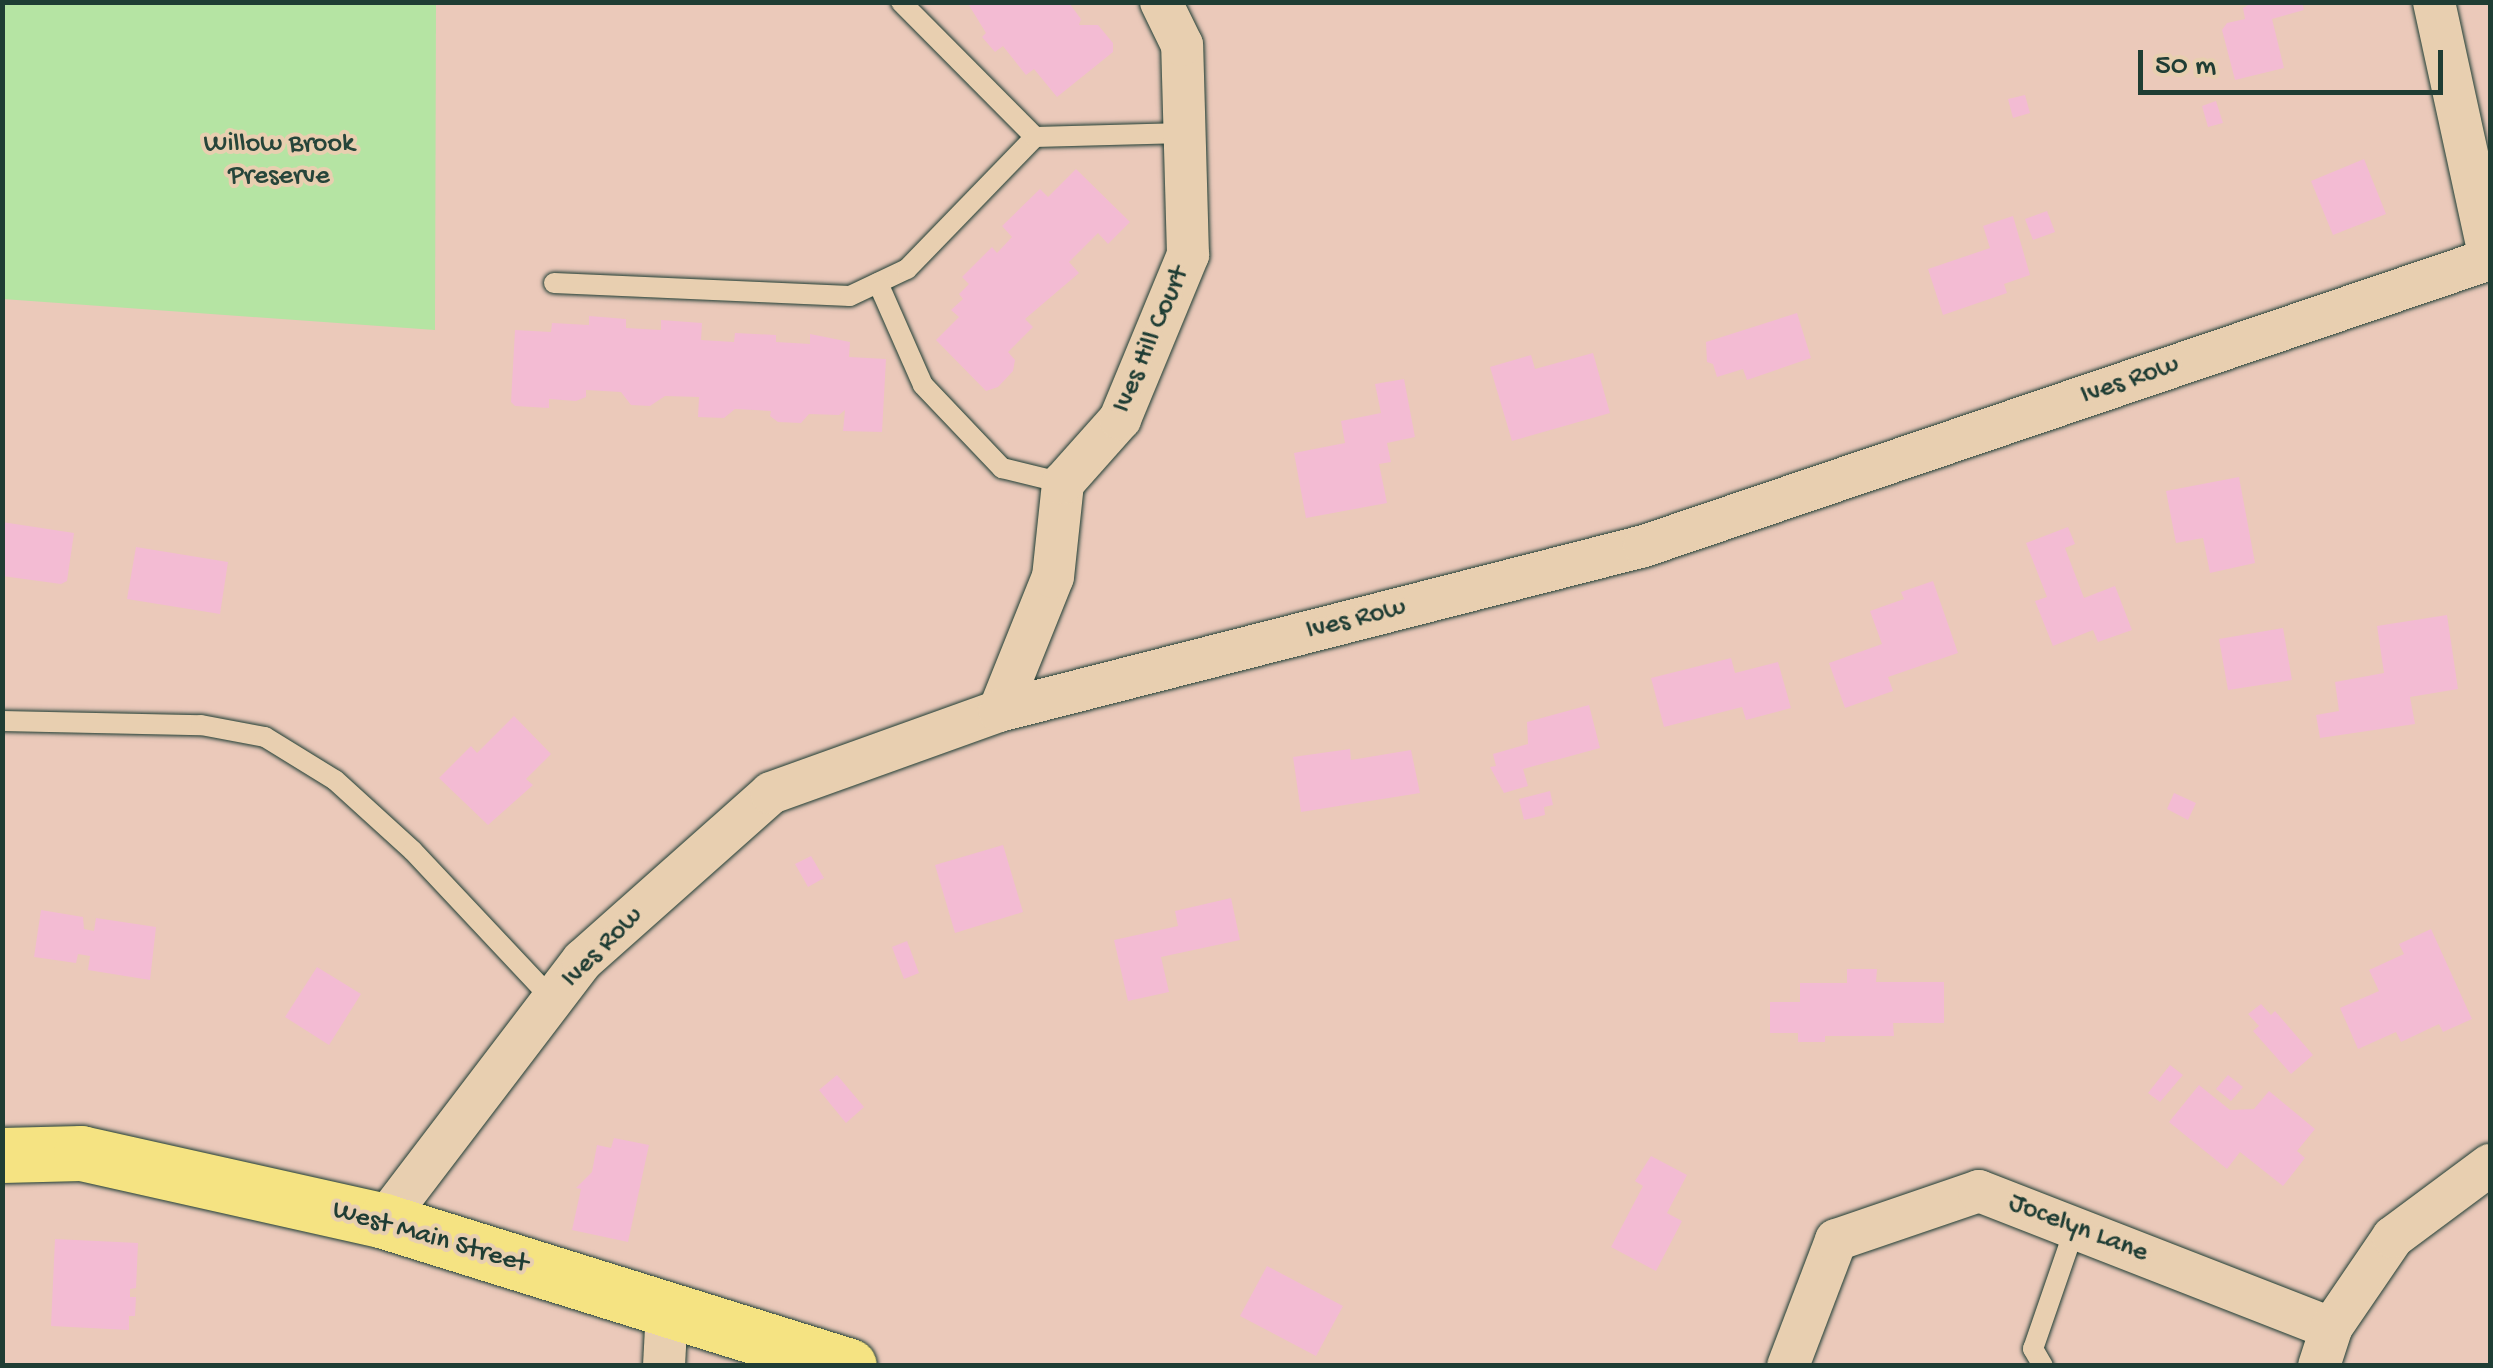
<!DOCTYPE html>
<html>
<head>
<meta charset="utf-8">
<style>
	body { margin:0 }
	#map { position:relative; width:2493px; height:1368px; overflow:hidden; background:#ebc9ba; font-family:"Gochi Hand",sans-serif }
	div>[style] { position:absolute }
	.green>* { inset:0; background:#b5e4a3 }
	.building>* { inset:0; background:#f3bbd3 }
	.roads { filter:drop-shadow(0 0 2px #1f3d34) drop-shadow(0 0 2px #1f3d34) }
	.lane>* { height:20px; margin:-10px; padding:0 10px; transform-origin:10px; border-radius:10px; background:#e8cfb0 }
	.street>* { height:42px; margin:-21px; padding:0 21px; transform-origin:21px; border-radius:21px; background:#e8cfb0 }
	.primary>* { height:55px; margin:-27.5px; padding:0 27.5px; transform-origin:27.5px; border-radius:27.5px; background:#f5e382 }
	span { translate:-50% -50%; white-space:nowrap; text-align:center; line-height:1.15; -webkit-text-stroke:8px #e8cfb0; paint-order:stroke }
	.park-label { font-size:28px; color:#26453a }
	.street-label { font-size:28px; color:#1f3d34 }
	.frame { position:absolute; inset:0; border:5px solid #1f3d34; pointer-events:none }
	.scale { position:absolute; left:2138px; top:50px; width:305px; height:45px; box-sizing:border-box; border:5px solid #1f3d34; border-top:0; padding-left:12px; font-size:30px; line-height:35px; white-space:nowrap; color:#1f3d34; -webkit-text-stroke:8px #e8cfb0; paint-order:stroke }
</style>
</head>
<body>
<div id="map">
	<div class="green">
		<div style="clip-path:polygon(2px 3px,436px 3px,435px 330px,3px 299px)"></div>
	</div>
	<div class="building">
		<div style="clip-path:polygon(967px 2px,1069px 3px,1081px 19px,1079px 25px,1098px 25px,1113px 43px,1113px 52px,1057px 97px,1034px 69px,1026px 75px,1003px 46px,995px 52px,982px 37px,986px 33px)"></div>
		<div style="clip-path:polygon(2253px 2px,2302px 2px,2304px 10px,2272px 19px,2284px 68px,2235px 80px,2222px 30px,2227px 23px,2245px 19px,2243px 8px)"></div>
		<div style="clip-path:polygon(2025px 95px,2030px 113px,2013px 118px,2008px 99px)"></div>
		<div style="clip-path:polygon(2216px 101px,2223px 123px,2208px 127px,2202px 106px)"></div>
		<div style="clip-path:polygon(2364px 159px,2386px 214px,2333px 235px,2311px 181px)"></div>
		<div style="clip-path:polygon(1076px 169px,1130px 222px,1108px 244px,1098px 233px,1069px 262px,1079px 273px,1025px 319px,1033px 327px,1008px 352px,1015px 360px,1013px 371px,998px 387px,986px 391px,936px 340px,959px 317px,951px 310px,963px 299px,959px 294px,969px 284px,962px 277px,992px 247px,997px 253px,1012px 237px,1002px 226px,1040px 189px,1048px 197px)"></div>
		<div style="clip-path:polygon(2047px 211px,2055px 232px,2033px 240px,2025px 219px)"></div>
		<div style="clip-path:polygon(2013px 216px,2030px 275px,2004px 284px,2007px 293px,1943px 315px,1928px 269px,1990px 248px,1983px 226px)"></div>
		<div style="clip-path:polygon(1797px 313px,1811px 358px,1747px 380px,1743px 369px,1717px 377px,1713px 364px,1707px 362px,1706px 342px)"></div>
		<div style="clip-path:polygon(589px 316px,626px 319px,626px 328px,661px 330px,661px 320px,702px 323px,701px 340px,734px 342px,735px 333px,776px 335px,776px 342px,810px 344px,810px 334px,850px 342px,849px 357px,886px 359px,882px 432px,843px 431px,845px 410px,839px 415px,809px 414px,801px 423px,778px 422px,770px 416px,771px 411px,735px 409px,724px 418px,698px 417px,699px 397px,665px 396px,650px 406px,631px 405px,621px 392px,586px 390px,586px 397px,576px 401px,549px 399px,549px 408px,515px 406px,511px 402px,515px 330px,551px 332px,552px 323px,589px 325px)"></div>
		<div style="clip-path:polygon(1593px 353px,1610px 413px,1512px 441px,1490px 367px,1531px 355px,1535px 369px)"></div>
		<div style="clip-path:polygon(1404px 379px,1415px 437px,1387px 443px,1391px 462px,1379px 464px,1387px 503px,1306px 518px,1294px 453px,1345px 443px,1341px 421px,1381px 413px,1375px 384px)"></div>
		<div style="clip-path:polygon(2239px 477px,2255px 563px,2210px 573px,2203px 538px,2176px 543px,2166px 491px)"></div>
		<div style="clip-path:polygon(2px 522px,74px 533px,67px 581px,61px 584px,2px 576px)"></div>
		<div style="clip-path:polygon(2068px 527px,2075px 544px,2065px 548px,2084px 598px,2115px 586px,2132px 630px,2098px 642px,2093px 630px,2053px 646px,2035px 601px,2047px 597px,2026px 543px)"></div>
		<div style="clip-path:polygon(136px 547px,228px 562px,220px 614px,127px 599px)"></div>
		<div style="clip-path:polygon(1933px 581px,1958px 653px,1888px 677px,1893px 691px,1845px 708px,1829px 663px,1882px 644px,1870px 611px,1904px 599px,1901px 592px)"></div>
		<div style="clip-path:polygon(2447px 615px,2458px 689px,2410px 697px,2415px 724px,2320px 738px,2316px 715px,2339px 711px,2335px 682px,2384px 673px,2377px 626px)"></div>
		<div style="clip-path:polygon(2283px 628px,2292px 680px,2228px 690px,2219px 639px)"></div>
		<div style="clip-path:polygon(1731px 658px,1735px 673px,1778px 662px,1791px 708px,1746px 720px,1742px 707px,1664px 727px,1651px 678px)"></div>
		<div style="clip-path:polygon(1589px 705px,1600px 748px,1523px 769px,1528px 786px,1504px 793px,1490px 767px,1496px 766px,1493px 754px,1528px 744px,1527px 722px)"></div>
		<div style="clip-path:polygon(514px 716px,551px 754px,526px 779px,533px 785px,488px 825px,439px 778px,471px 746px,477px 753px)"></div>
		<div style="clip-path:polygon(1350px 749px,1351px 760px,1411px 750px,1420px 793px,1301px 812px,1293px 757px)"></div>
		<div style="clip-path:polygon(1550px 791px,1553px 805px,1544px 807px,1545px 815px,1524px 820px,1519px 799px)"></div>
		<div style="clip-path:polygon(2174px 793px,2196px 803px,2188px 820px,2167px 809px)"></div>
		<div style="clip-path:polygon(1003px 845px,1023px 912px,955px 933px,935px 865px)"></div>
		<div style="clip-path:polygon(811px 856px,824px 878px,808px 887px,795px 864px)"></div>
		<div style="clip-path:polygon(1231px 898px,1240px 940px,1161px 957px,1169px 992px,1128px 1001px,1114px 940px,1178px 926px,1175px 911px)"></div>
		<div style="clip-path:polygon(41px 910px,83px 917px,84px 929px,94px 931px,96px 918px,156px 927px,150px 980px,88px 970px,90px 956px,78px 954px,76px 963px,34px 957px)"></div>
		<div style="clip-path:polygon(2431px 929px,2472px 1019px,2443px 1032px,2439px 1024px,2401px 1042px,2396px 1032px,2358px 1049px,2340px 1008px,2379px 991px,2369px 970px,2404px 954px,2399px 944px)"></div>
		<div style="clip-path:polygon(907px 941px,919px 973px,904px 979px,892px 947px)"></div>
		<div style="clip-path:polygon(317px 967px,361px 994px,329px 1045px,285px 1017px)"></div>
		<div style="clip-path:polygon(1847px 969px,1877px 969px,1876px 982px,1944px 982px,1944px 1023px,1893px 1023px,1894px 1036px,1825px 1036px,1825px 1042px,1798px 1042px,1798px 1033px,1770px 1033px,1770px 1002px,1800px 1002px,1800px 983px,1847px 983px)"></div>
		<div style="clip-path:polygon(2261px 1004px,2271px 1015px,2275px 1011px,2313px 1055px,2291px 1074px,2253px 1031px,2259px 1026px,2248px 1014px)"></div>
		<div style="clip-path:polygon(2170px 1065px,2183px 1075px,2160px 1102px,2148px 1093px)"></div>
		<div style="clip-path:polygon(837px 1075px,864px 1107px,846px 1123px,819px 1090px)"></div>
		<div style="clip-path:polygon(2228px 1075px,2243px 1087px,2231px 1101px,2216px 1089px)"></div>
		<div style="clip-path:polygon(2199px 1085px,2230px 1110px,2254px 1109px,2269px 1091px,2315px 1129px,2297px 1151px,2305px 1158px,2283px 1186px,2240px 1152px,2227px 1169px,2169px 1122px)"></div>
		<div style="clip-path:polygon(614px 1138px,649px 1145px,628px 1242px,572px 1230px,581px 1189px,576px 1188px,592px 1172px,597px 1145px,611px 1148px)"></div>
		<div style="clip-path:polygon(1651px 1156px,1687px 1175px,1667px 1213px,1682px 1221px,1656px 1271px,1611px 1247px,1643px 1186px,1635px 1181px)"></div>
		<div style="clip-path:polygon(55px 1239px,138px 1243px,136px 1288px,130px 1289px,130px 1297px,136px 1297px,135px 1316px,129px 1316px,129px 1330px,51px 1326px)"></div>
		<div style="clip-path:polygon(1267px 1266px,1343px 1306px,1316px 1356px,1240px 1316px)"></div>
	</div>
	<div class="roads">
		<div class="lane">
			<div style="left:901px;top:2px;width:190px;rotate:45.2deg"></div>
			<div style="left:554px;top:283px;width:296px;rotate:2.5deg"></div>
			<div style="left:850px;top:296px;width:63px;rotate:-25.3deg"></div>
			<div style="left:907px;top:269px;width:184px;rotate:-45.9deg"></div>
			<div style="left:1035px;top:137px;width:149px;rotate:-1.5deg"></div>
			<div style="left:878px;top:283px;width:111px;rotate:66.2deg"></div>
			<div style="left:923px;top:385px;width:115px;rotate:46.4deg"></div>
			<div style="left:1002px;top:468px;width:63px;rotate:13.8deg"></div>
			<div style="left:2px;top:721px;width:199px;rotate:1.2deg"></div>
			<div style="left:201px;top:725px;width:65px;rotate:10.6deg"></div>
			<div style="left:265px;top:737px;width:82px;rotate:31.6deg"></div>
			<div style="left:335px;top:780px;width:105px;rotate:42.3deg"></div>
			<div style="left:413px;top:851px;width:204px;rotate:46.8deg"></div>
			<div style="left:2043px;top:1366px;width:20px;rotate:-120deg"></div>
			<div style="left:2033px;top:1349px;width:128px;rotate:-70.9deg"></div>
		</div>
		<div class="street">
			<div style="left:2434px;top:2px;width:263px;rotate:77.7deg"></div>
			<div style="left:999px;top:711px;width:144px;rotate:-68.1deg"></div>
			<div style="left:1053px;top:577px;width:95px;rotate:-83.9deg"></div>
			<div style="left:1063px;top:483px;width:86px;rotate:-48.3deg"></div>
			<div style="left:1120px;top:419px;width:178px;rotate:-67.5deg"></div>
			<div style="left:1188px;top:255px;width:210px;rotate:-91.6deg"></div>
			<div style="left:1182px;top:45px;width:48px;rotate:-116deg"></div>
			<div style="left:384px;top:1221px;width:328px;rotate:-52.7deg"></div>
			<div style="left:583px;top:960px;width:251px;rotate:-41.6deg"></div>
			<div style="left:771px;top:793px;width:242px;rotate:-19.8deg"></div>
			<div style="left:999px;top:711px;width:666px;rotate:-14.35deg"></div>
			<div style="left:1644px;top:546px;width:893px;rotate:-18.74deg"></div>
			<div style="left:664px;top:1366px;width:58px;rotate:-87deg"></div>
			<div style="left:1788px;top:1366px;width:135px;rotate:-69.1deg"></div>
			<div style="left:1836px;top:1240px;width:151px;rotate:-18.9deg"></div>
			<div style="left:1979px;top:1191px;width:378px;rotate:21.3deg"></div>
			<div style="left:2319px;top:1366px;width:40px;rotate:-72deg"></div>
			<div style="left:2331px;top:1328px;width:110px;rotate:-55.7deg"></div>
			<div style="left:2393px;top:1237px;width:121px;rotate:-36.6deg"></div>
		</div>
		<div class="primary">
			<div style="left:2px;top:1155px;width:79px;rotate:-1.5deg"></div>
			<div style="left:81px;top:1153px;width:311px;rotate:12.6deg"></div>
			<div style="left:384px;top:1221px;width:487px;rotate:17.3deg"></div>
		</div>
	</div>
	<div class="park-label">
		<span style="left:279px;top:161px">Willow Brook<br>Preserve</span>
	</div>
	<div class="street-label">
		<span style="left:1152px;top:340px;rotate:-67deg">Ives Hill Court</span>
		<span style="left:2130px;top:381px;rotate:-19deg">Ives Row</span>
		<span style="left:1356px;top:620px;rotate:-14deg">Ives Row</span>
		<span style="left:603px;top:948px;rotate:-45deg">Ives Row</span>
		<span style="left:2078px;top:1229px;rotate:21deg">Jocelyn Lane</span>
		<span style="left:430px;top:1238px;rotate:16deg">West Main Street</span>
	</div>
	<div class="frame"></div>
	<div class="scale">50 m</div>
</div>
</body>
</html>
